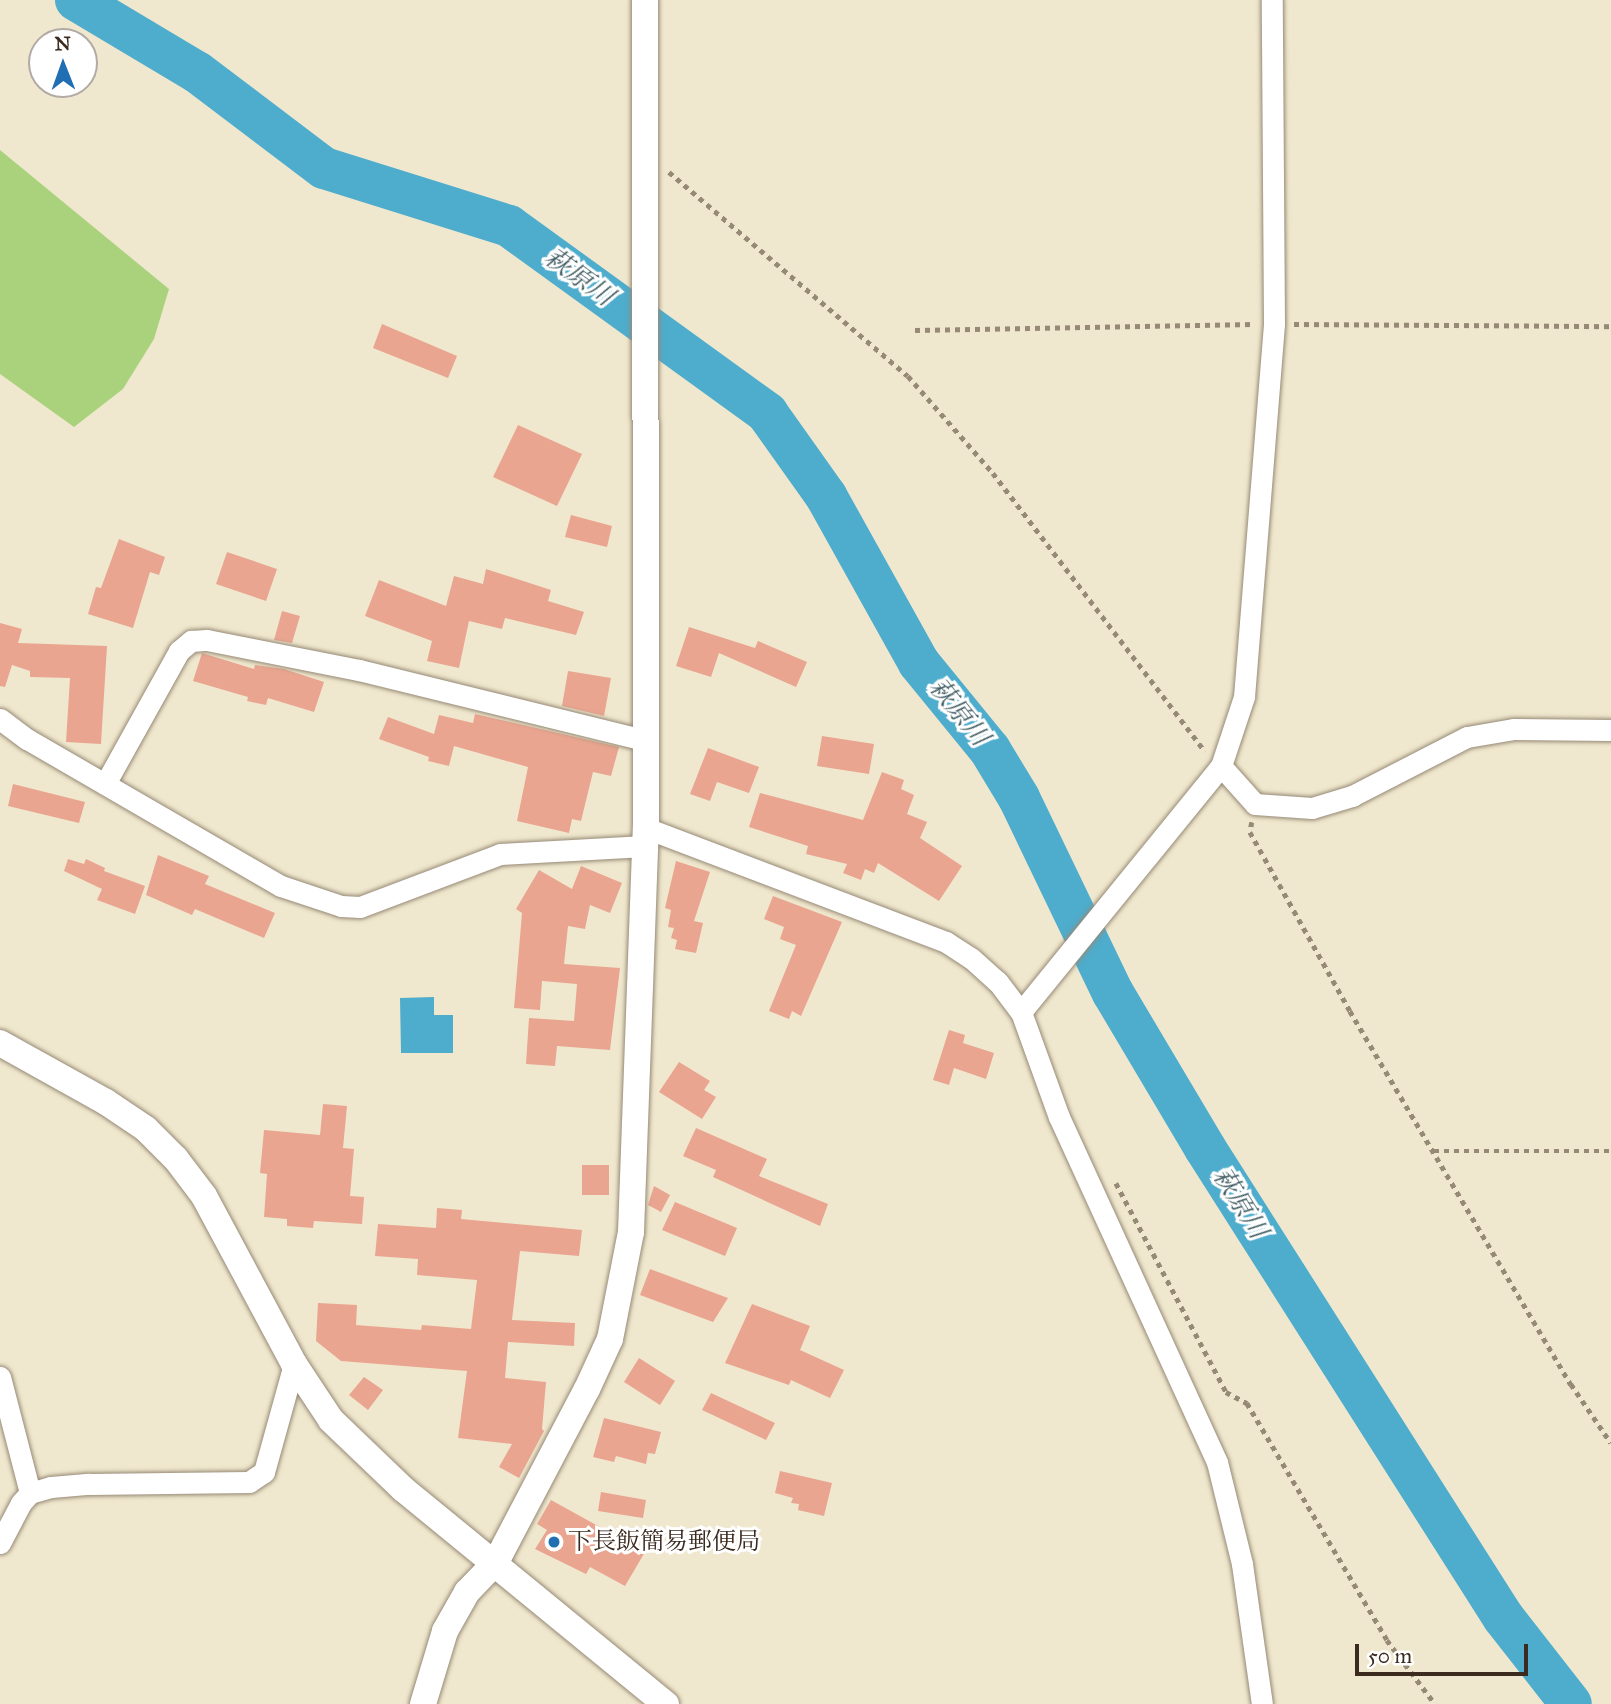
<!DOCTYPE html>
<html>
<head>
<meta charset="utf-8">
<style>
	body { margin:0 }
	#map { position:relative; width:1611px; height:1704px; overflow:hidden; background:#f0e8ce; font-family:"IM FELL Great Primer","Noto Serif JP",serif }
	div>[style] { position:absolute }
	.green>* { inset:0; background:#aad27d }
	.water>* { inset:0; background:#4eaccc }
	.river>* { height:42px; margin:-21px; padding:0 21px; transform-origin:21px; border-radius:21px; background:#4eaccc }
	.building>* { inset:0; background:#e9a590 }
	.path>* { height:4.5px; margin-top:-2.25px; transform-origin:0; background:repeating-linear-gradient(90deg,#968976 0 5px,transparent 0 10px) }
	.roads { filter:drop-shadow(0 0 2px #968976) drop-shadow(0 0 2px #968976) }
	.minor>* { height:21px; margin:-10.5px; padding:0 10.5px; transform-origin:10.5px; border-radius:10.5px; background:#fff }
	.tertiary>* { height:26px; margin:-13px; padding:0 13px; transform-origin:13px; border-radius:13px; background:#fff }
	.dots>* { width:19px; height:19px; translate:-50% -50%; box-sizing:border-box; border:4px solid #fff; border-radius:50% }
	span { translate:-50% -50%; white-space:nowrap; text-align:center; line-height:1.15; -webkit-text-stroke:6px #fff; paint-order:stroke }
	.poi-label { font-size:24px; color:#3b2a1e }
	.left { translate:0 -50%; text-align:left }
	.water-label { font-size:26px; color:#435e64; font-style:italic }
	.north { position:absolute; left:28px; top:28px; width:70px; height:70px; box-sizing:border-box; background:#fff; border:2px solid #b1aaa5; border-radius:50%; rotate:359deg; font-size:19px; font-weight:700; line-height:28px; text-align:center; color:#3b2a1e }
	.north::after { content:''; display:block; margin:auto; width:24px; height:32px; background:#1f6fb2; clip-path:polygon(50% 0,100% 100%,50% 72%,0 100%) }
	.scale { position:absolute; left:1355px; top:1644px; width:173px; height:32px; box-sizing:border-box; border:4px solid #3b2a1e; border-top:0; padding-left:9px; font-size:21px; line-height:24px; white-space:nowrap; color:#3b2a1e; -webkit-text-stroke:5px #fff; paint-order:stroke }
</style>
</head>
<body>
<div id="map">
	<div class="green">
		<div style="clip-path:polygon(0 150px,169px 289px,154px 339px,123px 389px,74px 427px,0 374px)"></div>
	</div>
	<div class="water">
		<div style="clip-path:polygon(434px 997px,434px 1015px,453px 1015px,453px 1053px,401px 1053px,400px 998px)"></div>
	</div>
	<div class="river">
		<div style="left:76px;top:0;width:141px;rotate:30.8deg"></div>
		<div style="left:197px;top:72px;width:159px;rotate:37.1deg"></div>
		<div style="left:324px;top:168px;width:194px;rotate:17.4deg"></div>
		<div style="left:509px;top:226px;width:319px;rotate:35.9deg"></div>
		<div style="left:767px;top:413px;width:102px;rotate:54.6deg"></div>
		<div style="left:826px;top:496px;width:191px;rotate:60.9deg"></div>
		<div style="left:919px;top:663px;width:112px;rotate:50.8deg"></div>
		<div style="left:990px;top:750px;width:56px;rotate:58.9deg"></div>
		<div style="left:1019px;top:798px;width:216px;rotate:64.3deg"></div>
		<div style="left:1113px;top:993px;width:180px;rotate:59.3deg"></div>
		<div style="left:1205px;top:1148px;width:556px;rotate:57.57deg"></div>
		<div style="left:1503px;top:1617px;width:110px;rotate:52deg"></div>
	</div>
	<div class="building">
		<div style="clip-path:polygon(382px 324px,457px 356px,448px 378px,373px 348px)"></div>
		<div style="clip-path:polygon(518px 425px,582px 454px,557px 506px,493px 477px)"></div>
		<div style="clip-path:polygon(571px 515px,612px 526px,607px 547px,565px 537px)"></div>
		<div style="clip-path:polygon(119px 539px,165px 557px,159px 575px,150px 572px,133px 628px,88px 614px,96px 587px,101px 588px)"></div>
		<div style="clip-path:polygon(227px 552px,277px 569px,266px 601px,216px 584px)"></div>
		<div style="clip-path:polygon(486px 569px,551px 590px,548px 601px,584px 612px,576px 635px,505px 618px,502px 629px,469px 621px,459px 668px,427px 661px,432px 641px,365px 616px,379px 580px,446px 606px,454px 576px,483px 584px)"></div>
		<div style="clip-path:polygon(282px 611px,300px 616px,292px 643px,274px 640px)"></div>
		<div style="clip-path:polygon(0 623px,22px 629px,18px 643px,107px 646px,101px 744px,66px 742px,70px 678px,30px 677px,30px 671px,12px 665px,5px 687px,0 686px)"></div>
		<div style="clip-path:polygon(689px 627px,755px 648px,758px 641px,807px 662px,796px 687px,719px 653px,711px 677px,676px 666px)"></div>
		<div style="clip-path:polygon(202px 653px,254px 669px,255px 665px,284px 669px,324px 682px,314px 712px,268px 698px,266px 705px,247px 701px,248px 697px,193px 681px)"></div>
		<div style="clip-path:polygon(568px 671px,611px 678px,604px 716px,562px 706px)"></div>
		<div style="clip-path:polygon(475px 714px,619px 747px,611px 776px,593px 772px,581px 821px,572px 819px,569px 833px,517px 821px,528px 767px,454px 746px,449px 766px,428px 761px,429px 757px,379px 739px,388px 717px,434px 734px,439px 715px,473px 723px)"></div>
		<div style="clip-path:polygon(822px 736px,874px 744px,869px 774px,817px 766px)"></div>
		<div style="clip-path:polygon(708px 748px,759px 767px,749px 793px,717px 782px,710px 801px,690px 794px)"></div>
		<div style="clip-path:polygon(882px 772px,904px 780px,901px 789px,914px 795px,907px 814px,927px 822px,920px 838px,962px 866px,939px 901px,878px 863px,874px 873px,865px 869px,861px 880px,843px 873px,847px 864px,806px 854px,808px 846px,749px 827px,760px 793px,863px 820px)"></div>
		<div style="clip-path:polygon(13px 784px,85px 802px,79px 823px,8px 806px)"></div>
		<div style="clip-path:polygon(158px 855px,209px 876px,205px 884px,275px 913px,264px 938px,195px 909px,192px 915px,146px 895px)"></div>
		<div style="clip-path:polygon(68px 859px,84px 864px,86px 859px,105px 868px,104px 871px,145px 886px,135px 914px,97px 900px,102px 889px,64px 871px)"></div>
		<div style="clip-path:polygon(676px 861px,710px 872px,694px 921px,703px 923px,696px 953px,675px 949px,677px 940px,671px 938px,674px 928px,668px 927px,671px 910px,665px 908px)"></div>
		<div style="clip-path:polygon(581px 866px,622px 883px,610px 913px,590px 905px,585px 929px,568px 926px,564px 964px,620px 968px,610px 1050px,557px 1046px,555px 1066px,526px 1064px,529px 1018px,574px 1021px,577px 984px,542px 981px,540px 1010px,514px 1008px,522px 913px,516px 909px,539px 870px,572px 889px)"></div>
		<div style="clip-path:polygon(773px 896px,842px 922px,801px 1016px,792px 1011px,789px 1019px,769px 1011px,796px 945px,780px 939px,784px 927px,764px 919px)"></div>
		<div style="clip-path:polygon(949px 1030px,965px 1035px,963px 1043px,994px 1053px,986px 1079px,954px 1068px,949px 1085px,933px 1080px)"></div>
		<div style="clip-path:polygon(679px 1062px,710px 1081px,704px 1090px,716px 1097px,702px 1119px,659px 1092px)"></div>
		<div style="clip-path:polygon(323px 1104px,347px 1106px,343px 1148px,354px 1149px,350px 1196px,364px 1197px,362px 1224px,314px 1221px,313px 1228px,287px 1226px,287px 1219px,264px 1217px,267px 1174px,260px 1173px,264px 1130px,320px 1135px)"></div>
		<div style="clip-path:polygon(696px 1128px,767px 1159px,759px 1176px,828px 1204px,820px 1226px,713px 1177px,716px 1170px,683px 1156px)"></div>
		<div style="clip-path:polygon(582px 1165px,609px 1165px,609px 1195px,582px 1195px)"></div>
		<div style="clip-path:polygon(654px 1186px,670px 1195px,661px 1212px,648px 1205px)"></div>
		<div style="clip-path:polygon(675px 1202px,737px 1228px,725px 1256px,662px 1230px)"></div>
		<div style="clip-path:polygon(437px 1208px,462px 1210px,461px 1219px,582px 1230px,579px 1256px,520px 1251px,512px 1320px,575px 1323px,574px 1346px,508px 1342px,505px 1378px,546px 1382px,542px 1429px,544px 1431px,519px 1478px,499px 1467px,512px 1444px,458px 1438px,467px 1371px,341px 1361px,316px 1341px,318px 1303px,357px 1305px,356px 1325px,421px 1330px,422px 1325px,471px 1329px,477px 1280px,417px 1275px,418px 1259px,375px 1256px,378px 1224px,436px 1228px)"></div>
		<div style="clip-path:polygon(650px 1269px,728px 1298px,713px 1322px,640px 1295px)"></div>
		<div style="clip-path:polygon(752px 1304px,810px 1326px,800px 1350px,844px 1370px,830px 1398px,791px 1380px,789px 1385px,725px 1363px)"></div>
		<div style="clip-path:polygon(639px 1358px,675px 1381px,660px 1405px,624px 1382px)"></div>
		<div style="clip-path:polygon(364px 1377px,383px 1390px,368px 1410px,349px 1395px)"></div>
		<div style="clip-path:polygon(711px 1393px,775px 1423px,766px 1440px,702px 1410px)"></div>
		<div style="clip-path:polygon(604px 1418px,661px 1432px,655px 1454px,648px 1453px,646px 1464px,616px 1456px,614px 1462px,593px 1457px)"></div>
		<div style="clip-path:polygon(780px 1471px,832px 1483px,824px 1516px,798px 1510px,799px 1504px,791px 1503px,793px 1498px,775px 1493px)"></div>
		<div style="clip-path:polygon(601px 1492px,646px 1500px,643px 1518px,598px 1511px)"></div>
		<div style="clip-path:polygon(551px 1500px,645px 1552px,625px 1586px,590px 1567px,586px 1574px,535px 1549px,547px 1530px,537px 1524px)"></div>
	</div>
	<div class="path">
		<div style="left:669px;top:172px;width:314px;rotate:40.5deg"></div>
		<div style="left:908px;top:376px;width:129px;rotate:48.8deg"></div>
		<div style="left:993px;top:473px;width:350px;rotate:52.7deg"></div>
		<div style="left:1294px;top:324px;width:317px;rotate:0.4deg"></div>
		<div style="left:915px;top:330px;width:339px;rotate:-1deg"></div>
		<div style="left:1252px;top:822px;width:10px;rotate:101deg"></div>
		<div style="left:1250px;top:832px;width:205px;rotate:60.8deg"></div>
		<div style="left:1350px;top:1011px;width:434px;rotate:59.4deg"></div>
		<div style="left:1571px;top:1384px;width:71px;rotate:55.9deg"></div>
		<div style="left:1434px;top:1151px;width:177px"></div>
		<div style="left:1116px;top:1183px;width:236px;rotate:62.2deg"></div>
		<div style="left:1226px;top:1392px;width:24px;rotate:28deg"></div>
		<div style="left:1247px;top:1403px;width:275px;rotate:59.4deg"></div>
		<div style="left:1387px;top:1640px;width:80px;rotate:53.1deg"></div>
	</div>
	<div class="roads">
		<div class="minor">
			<div style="left:0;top:719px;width:34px;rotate:37deg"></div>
			<div style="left:27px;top:739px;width:293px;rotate:30.1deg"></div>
			<div style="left:281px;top:886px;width:63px;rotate:18.4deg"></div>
			<div style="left:341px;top:906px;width:19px;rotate:3deg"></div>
			<div style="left:360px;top:907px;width:150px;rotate:-20.7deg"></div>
			<div style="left:500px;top:854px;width:145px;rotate:-3.2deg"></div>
			<div style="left:1221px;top:766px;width:51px;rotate:48.2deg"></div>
			<div style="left:1255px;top:804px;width:57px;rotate:4deg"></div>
			<div style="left:1312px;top:808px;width:42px;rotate:-16.7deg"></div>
			<div style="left:1352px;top:796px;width:129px;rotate:-27.2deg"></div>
			<div style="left:1467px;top:737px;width:48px;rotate:-9.7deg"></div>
			<div style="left:1514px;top:729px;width:97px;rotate:0.6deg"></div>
			<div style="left:105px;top:784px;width:152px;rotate:-60.9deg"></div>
			<div style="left:179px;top:651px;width:16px;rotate:-40deg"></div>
			<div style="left:191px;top:641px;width:16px;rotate:-4deg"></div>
			<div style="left:207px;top:640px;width:155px;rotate:11.2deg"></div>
			<div style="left:359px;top:670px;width:294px;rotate:13.8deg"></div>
			<div style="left:646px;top:828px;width:321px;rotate:20.8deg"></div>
			<div style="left:946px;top:942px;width:30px;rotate:33deg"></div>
			<div style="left:971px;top:958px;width:36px;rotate:42deg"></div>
			<div style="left:998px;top:982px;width:38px;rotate:53deg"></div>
			<div style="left:1021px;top:1012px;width:112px;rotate:70.1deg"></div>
			<div style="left:1059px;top:1117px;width:379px;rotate:65.4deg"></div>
			<div style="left:1217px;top:1462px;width:105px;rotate:76.2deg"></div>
			<div style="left:1242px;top:1564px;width:141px;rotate:81.9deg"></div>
			<div style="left:1021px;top:1012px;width:317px;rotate:-50.9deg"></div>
			<div style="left:1221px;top:766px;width:73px;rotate:-71.6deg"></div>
			<div style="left:1244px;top:697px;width:374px;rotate:-85.4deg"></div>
			<div style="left:1274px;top:324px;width:324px;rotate:-90.4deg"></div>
			<div style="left:0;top:1377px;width:120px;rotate:75.5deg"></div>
			<div style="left:0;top:1543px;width:45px;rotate:-62.3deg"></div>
			<div style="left:21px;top:1503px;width:13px;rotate:-48deg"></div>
			<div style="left:30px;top:1493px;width:22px;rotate:-16deg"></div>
			<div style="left:51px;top:1487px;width:38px;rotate:-5deg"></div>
			<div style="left:89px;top:1484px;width:160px;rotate:-0.7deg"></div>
			<div style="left:249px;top:1482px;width:18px;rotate:-34deg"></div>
			<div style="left:264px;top:1472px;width:112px;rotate:-74.5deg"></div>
		</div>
		<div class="tertiary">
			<div style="left:0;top:1043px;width:121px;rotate:29.1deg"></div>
			<div style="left:106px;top:1102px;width:48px;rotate:34deg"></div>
			<div style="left:146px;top:1129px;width:42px;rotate:45deg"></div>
			<div style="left:176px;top:1159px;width:46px;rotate:52.9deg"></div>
			<div style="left:204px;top:1196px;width:191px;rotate:61.8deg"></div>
			<div style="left:294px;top:1364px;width:67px;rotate:56.5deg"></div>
			<div style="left:331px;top:1420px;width:100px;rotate:43.8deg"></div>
			<div style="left:403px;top:1489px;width:340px;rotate:39.3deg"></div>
			<div style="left:423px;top:1704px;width:76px;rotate:-73.2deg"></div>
			<div style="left:445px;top:1631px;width:45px;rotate:-60.6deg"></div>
			<div style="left:467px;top:1592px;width:42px;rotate:-46deg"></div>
			<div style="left:496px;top:1562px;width:195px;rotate:-62.3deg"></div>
			<div style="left:587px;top:1389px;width:55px;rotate:-65.3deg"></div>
			<div style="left:610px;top:1339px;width:109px;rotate:-78.9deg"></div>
			<div style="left:631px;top:1232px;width:404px;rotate:-87.9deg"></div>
			<div style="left:646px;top:828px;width:828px;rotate:-90.07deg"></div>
		</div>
	</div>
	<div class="dots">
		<div style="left:554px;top:1542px;background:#1f6fb2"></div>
	</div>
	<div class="poi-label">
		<span class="left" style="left:568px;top:1542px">下長飯簡易郵便局</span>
	</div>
	<div class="water-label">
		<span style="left:579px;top:277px;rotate:36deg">萩原川</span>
		<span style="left:959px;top:712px;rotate:51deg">萩原川</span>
		<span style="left:1240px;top:1203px;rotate:58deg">萩原川</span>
	</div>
	<div class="north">N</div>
	<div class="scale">50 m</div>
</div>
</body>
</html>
